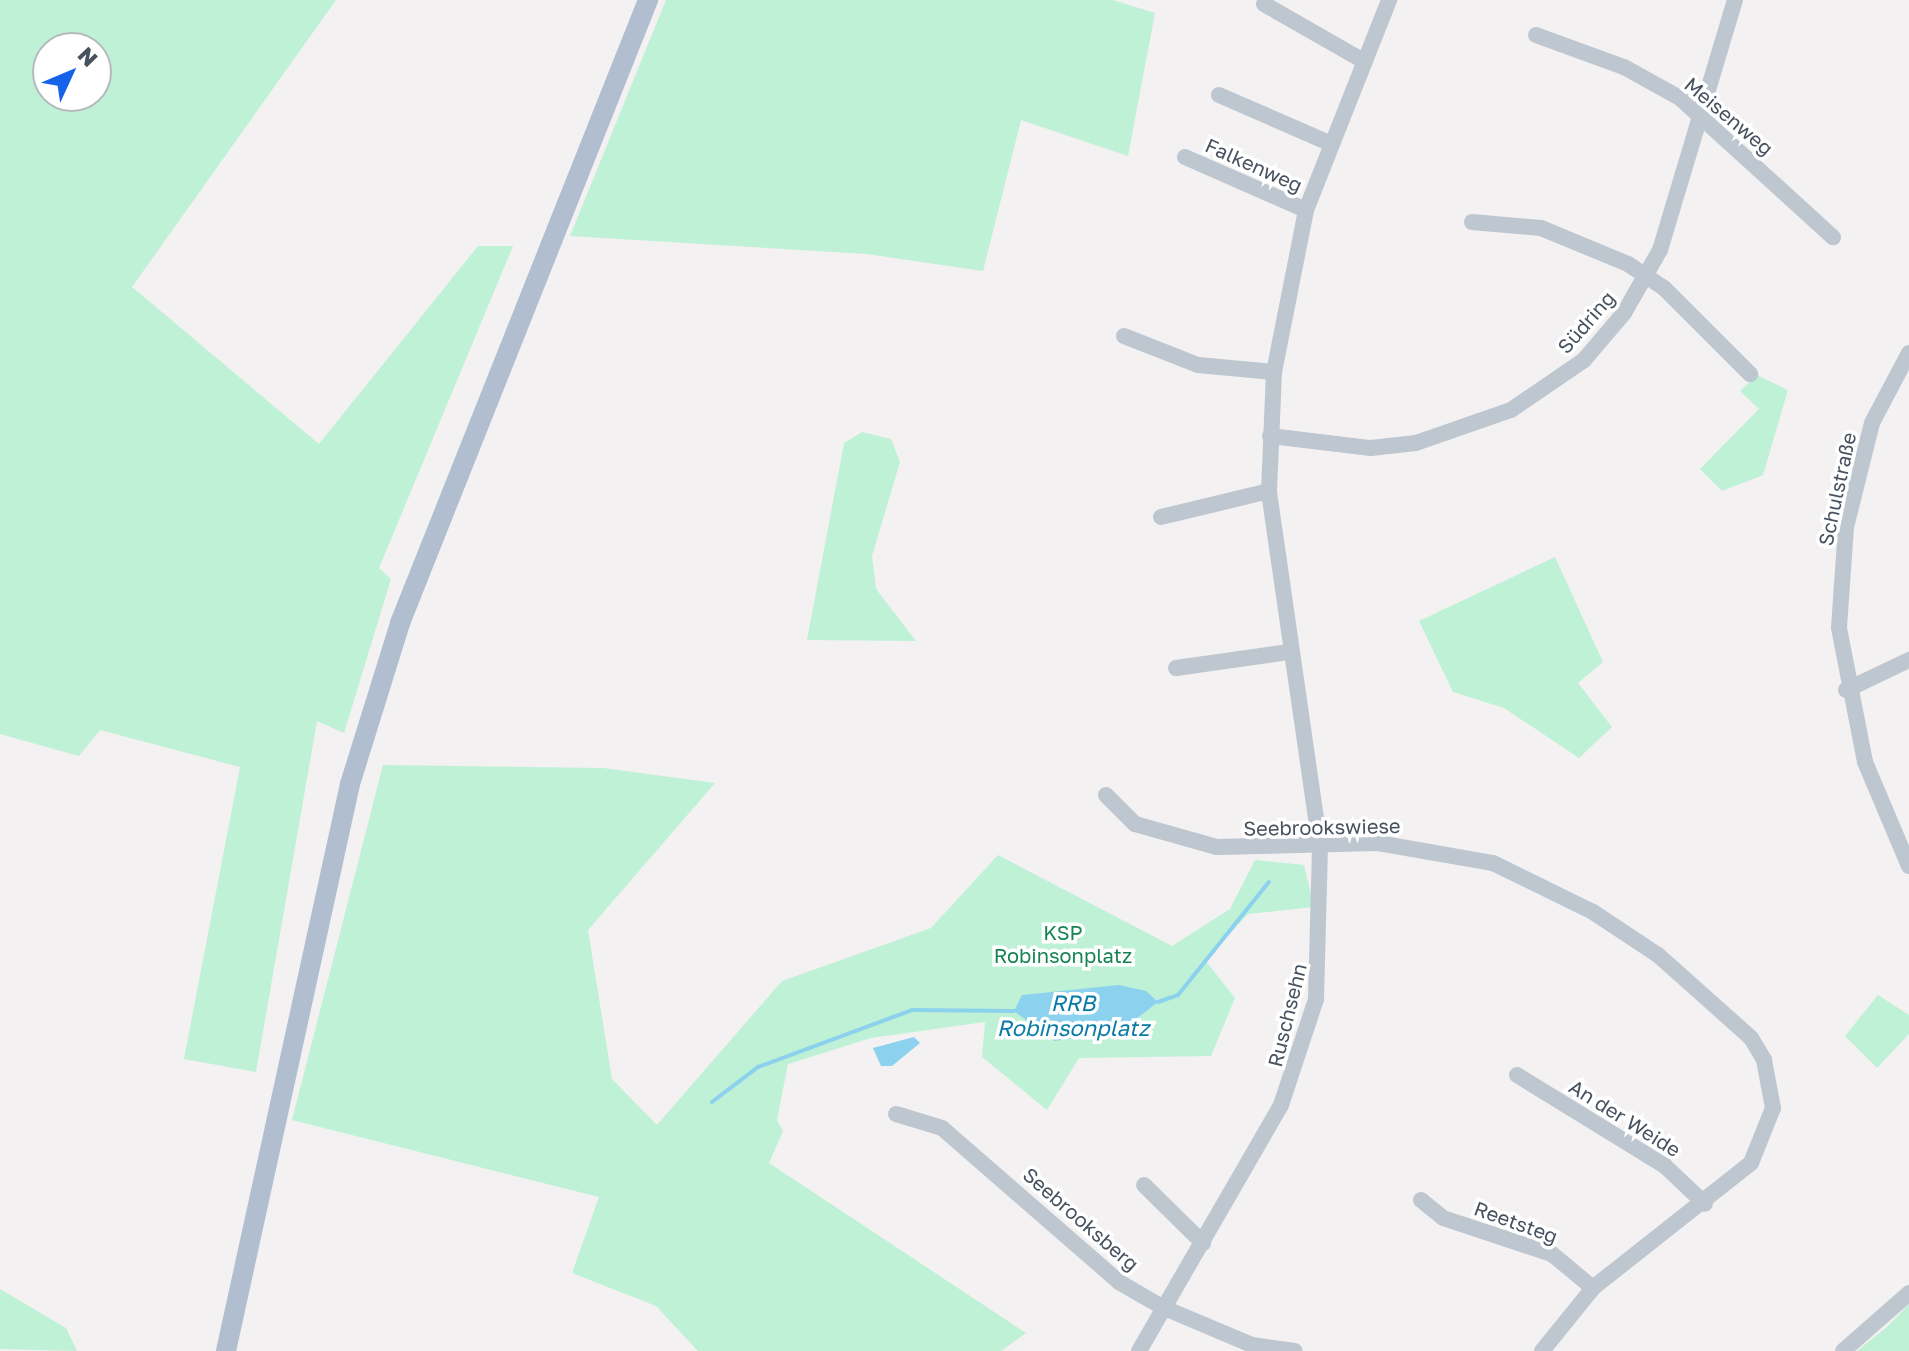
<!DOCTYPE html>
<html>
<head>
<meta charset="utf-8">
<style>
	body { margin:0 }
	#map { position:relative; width:1909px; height:1351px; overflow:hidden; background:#f3f1f1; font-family:"Golos Text",sans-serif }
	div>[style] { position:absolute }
	.green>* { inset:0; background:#bff1d6 }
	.water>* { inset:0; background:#8cd2ee }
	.stream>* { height:4px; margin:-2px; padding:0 2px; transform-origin:2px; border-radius:2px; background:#8cd2ee }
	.minor>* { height:16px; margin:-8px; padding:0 8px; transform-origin:8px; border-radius:8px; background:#bec7d0 }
	.major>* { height:20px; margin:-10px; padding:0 10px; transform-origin:10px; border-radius:10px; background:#b0bed0 }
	span { translate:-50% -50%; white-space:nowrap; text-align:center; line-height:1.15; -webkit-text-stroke:7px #fff; paint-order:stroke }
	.street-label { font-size:20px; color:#48525f }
	.park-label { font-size:20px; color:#168355 }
	.water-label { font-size:22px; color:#0a7ba8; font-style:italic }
	.north { position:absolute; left:32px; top:32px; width:80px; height:80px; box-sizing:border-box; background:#fff; border:2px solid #b6babf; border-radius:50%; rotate:46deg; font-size:22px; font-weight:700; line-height:32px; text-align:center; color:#48525f }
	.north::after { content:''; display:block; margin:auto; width:28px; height:36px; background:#1662e8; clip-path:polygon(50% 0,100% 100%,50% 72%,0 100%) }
</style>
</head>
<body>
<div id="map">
	<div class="green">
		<div style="clip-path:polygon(evenodd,0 0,336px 0,132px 287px,319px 444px,478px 246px,513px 246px,379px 568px,391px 579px,344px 733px,317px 721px,256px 1072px,184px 1059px,240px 767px,100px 730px,79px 756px,0 734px,0 0,48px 48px,96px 48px,96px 96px,48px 96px,48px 48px)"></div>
		<div style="clip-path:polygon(666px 0,1113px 0,1155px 13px,1128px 156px,1021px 120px,983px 271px,867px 254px,570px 236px)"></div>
		<div style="clip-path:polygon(1757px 375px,1788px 390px,1763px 475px,1722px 491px,1700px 469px,1759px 409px,1740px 391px)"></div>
		<div style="clip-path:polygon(862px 432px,891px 439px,900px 462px,872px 556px,876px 589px,916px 641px,807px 640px,844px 443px)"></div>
		<div style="clip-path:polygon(1555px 557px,1603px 662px,1578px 683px,1612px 727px,1579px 758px,1504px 708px,1453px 692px,1419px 621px)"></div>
		<div style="clip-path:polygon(383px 765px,603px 768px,715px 783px,588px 930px,612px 1079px,657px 1125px,782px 981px,931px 928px,998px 855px,1172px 946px,1230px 909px,1255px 860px,1304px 865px,1314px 907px,1248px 914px,1205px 960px,1235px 998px,1211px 1056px,1079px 1058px,1047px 1110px,982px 1057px,985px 1022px,871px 1038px,788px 1064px,777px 1120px,783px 1131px,769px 1163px,1026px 1333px,1001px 1351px,698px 1351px,656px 1306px,572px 1273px,599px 1197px,292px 1120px)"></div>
		<div style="clip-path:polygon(1878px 995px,1909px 1015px,1909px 1034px,1877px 1068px,1845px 1036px)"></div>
		<div style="clip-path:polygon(0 1289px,66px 1328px,77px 1351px,0 1349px)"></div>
		<div style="clip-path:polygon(1909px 1304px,1909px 1351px,1857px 1351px,1888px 1326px)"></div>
	</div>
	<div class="water">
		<div style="clip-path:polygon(1119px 985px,1146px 991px,1158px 1002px,1127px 1026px,1094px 1036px,1054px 1041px,1014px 1011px,1022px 995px)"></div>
		<div style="clip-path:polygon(914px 1037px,920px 1043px,892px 1066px,881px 1066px,873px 1048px)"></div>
	</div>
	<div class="stream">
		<div style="left:1158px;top:1002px;width:21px;rotate:-19deg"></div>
		<div style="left:1178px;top:995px;width:145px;rotate:-51.2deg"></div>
		<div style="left:712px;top:1102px;width:58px;rotate:-37.3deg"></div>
		<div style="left:758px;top:1067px;width:164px;rotate:-20.3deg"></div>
		<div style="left:912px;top:1010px;width:102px;rotate:0.6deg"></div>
	</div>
	<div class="minor">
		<div style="left:1264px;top:4px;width:111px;rotate:29.8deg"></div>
		<div style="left:1536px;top:35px;width:94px;rotate:20deg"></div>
		<div style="left:1624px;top:67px;width:64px;rotate:29deg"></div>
		<div style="left:1680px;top:98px;width:207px;rotate:42.3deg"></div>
		<div style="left:1219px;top:95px;width:118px;rotate:23.5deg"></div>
		<div style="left:1185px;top:157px;width:132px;rotate:23.7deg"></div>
		<div style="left:1472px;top:222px;width:69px;rotate:5deg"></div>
		<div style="left:1541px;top:228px;width:94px;rotate:22.5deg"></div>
		<div style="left:1628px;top:264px;width:43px;rotate:33.7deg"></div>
		<div style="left:1664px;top:288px;width:122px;rotate:45deg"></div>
		<div style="left:1124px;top:336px;width:79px;rotate:21.4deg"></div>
		<div style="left:1198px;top:365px;width:76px;rotate:5.3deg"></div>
		<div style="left:1909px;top:353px;width:79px;rotate:117.9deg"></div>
		<div style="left:1872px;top:423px;width:107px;rotate:104deg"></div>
		<div style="left:1846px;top:527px;width:101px;rotate:94deg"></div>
		<div style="left:1839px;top:628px;width:136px;rotate:79deg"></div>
		<div style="left:1865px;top:762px;width:113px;rotate:67.1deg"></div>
		<div style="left:1270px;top:436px;width:102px;rotate:6.8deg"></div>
		<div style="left:1371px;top:448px;width:45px;rotate:-6.3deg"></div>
		<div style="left:1416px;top:443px;width:101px;rotate:-19.2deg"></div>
		<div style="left:1511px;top:410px;width:88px;rotate:-34.4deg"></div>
		<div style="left:1584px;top:360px;width:62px;rotate:-49.6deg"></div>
		<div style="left:1624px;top:313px;width:73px;rotate:-60.3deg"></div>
		<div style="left:1660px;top:250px;width:261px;rotate:-73.3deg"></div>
		<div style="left:1161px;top:517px;width:111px;rotate:-13.5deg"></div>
		<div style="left:1176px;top:668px;width:113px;rotate:-8.1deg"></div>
		<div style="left:1846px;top:690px;width:70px;rotate:-25.5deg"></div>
		<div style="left:1106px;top:795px;width:41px;rotate:45deg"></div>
		<div style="left:1135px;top:824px;width:85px;rotate:15.7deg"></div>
		<div style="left:1217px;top:847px;width:161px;rotate:-1.4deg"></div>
		<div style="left:1378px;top:843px;width:117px;rotate:9.9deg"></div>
		<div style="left:1493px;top:863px;width:111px;rotate:26.1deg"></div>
		<div style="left:1593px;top:912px;width:78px;rotate:33.5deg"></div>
		<div style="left:1658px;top:955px;width:125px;rotate:41.7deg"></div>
		<div style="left:1751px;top:1038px;width:26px;rotate:59deg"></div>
		<div style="left:1764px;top:1060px;width:49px;rotate:79.4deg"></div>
		<div style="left:1773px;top:1108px;width:59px;rotate:111.8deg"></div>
		<div style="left:1751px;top:1163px;width:201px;rotate:141.7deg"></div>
		<div style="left:1593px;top:1288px;width:81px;rotate:129deg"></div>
		<div style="left:1517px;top:1075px;width:174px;rotate:31.6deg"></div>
		<div style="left:1665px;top:1166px;width:55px;rotate:43.5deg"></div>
		<div style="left:896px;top:1114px;width:48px;rotate:16.9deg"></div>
		<div style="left:942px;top:1128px;width:235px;rotate:41deg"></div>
		<div style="left:1119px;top:1282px;width:50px;rotate:30.2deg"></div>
		<div style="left:1162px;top:1307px;width:98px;rotate:22.9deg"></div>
		<div style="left:1252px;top:1345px;width:43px;rotate:7.9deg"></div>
		<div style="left:1144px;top:1185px;width:83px;rotate:44.5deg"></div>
		<div style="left:1421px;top:1200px;width:28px;rotate:39deg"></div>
		<div style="left:1443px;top:1218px;width:115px;rotate:18.3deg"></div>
		<div style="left:1552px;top:1254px;width:53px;rotate:39.7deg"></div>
		<div style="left:1139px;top:1351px;width:284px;rotate:-60deg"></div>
		<div style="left:1281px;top:1105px;width:112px;rotate:-71.7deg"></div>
		<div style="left:1316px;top:999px;width:153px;rotate:-88.5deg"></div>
		<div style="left:1320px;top:846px;width:359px;rotate:-98.2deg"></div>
		<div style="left:1269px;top:491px;width:119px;rotate:-87.6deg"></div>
		<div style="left:1274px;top:372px;width:165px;rotate:-78.8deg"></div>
		<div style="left:1306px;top:210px;width:226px;rotate:-68.4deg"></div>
		<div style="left:1843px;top:1351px;width:88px;rotate:-41.3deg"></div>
	</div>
	<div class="major">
		<div style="left:226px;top:1351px;width:580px;rotate:-77.66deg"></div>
		<div style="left:350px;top:784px;width:169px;rotate:-72.7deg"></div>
		<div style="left:400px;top:623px;width:671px;rotate:-68.29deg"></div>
	</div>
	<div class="street-label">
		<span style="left:1729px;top:116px;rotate:40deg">Meisenweg</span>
		<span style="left:1254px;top:165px;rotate:24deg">Falkenweg</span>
		<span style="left:1586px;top:322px;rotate:-49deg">Südring</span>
		<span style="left:1837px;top:489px;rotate:-78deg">Schulstraße</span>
		<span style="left:1322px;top:827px;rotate:-1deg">Seebrookswiese</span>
		<span style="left:1287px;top:1015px;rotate:-76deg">Ruschsehn</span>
		<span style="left:1625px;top:1118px;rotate:32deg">An der Weide</span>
		<span style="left:1081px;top:1219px;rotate:41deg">Seebrooksberg</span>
		<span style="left:1516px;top:1222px;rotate:20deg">Reetsteg</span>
	</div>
	<div class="park-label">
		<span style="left:1063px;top:944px">KSP<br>Robinsonplatz</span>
	</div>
	<div class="water-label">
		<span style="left:1073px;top:1015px">RRB<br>Robinsonplatz</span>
	</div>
	<div class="north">N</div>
</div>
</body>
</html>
